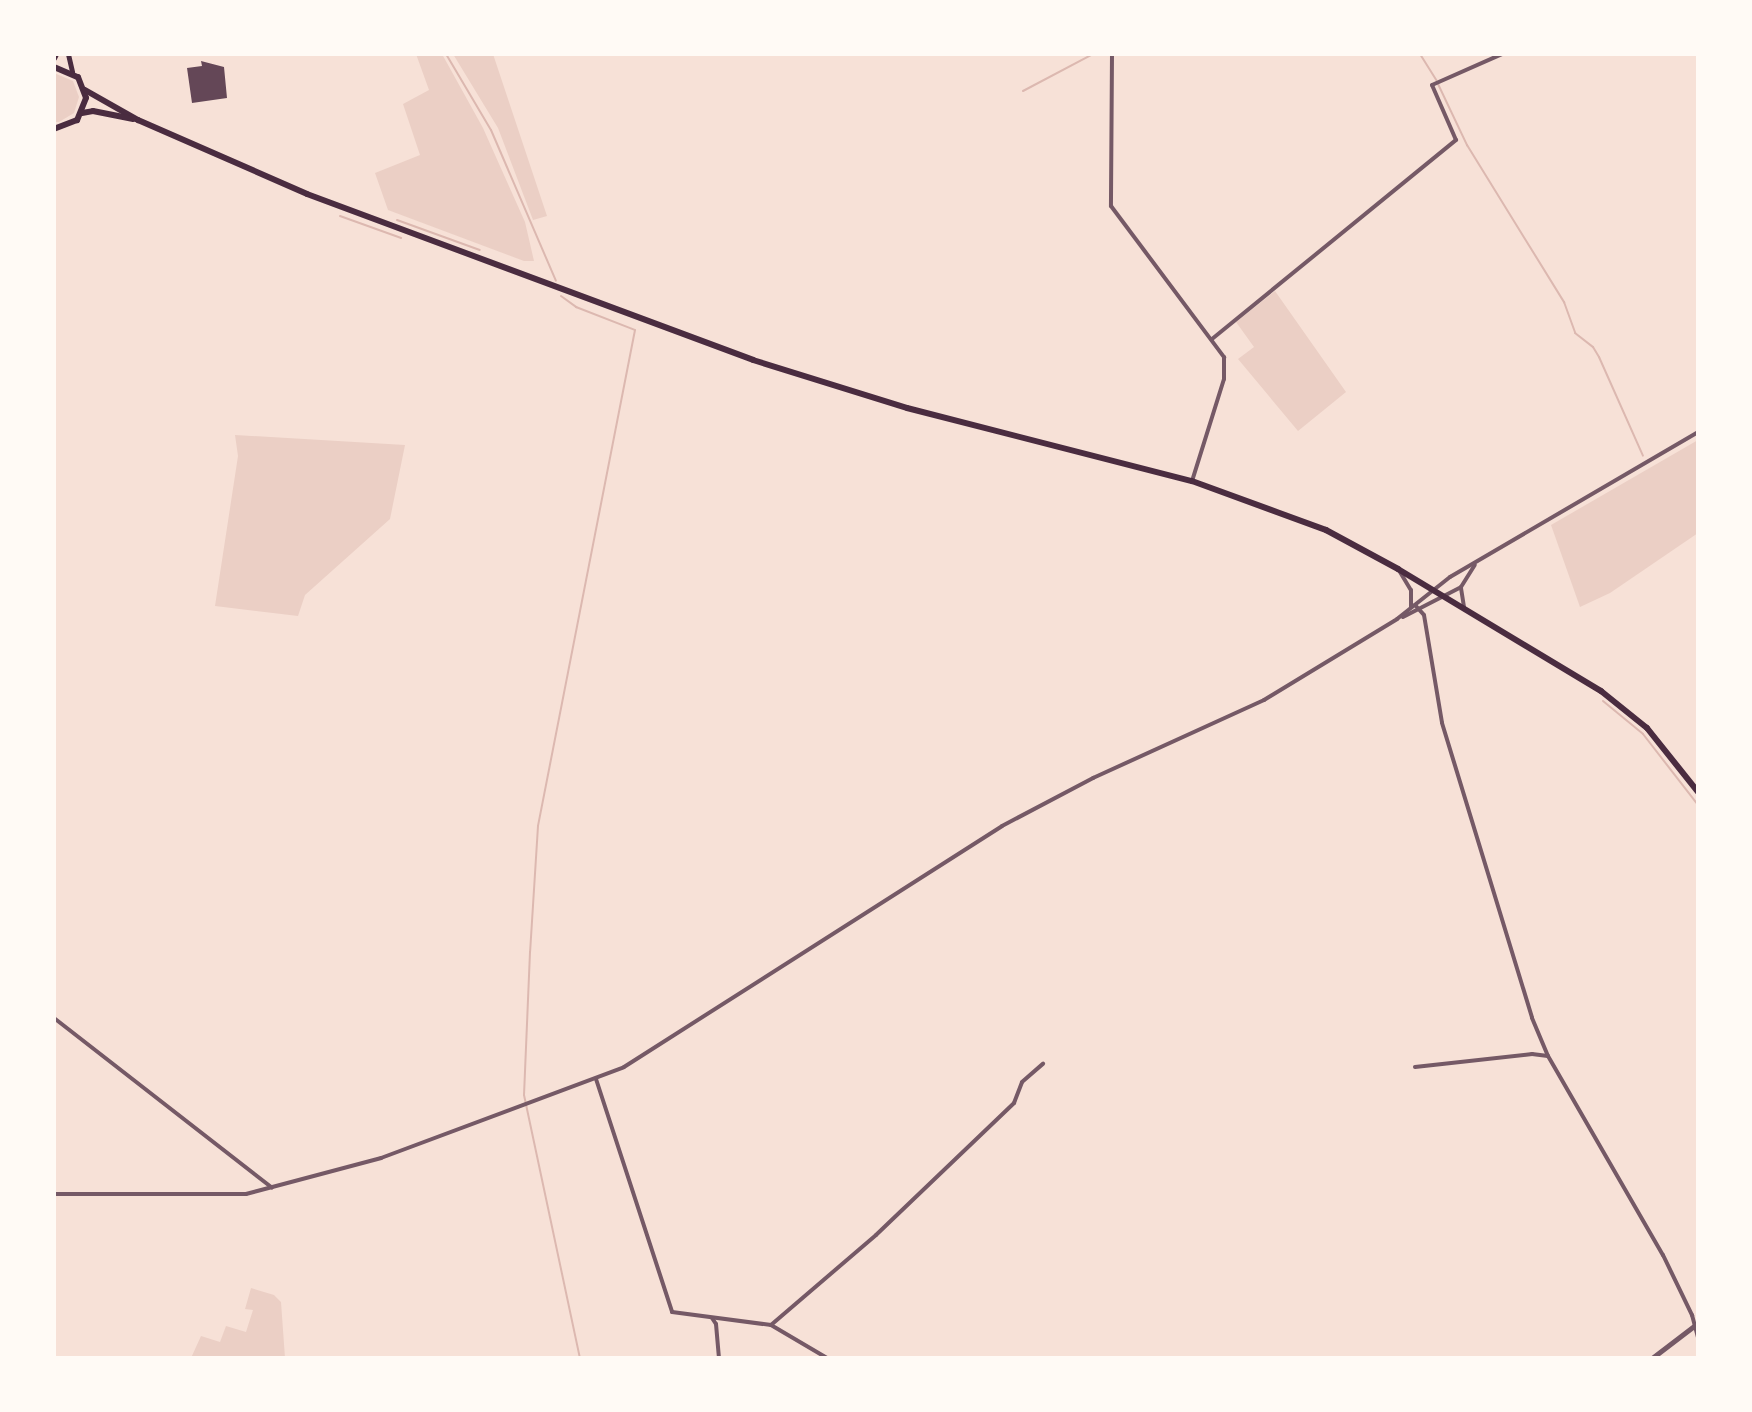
<!DOCTYPE html>
<html>
<head>
<meta charset="utf-8">
<style>
	body { margin:0 }
	#map { position:relative; width:1752px; height:1412px; overflow:hidden; background:#f7e1d7; font-family:"PT Serif",serif }
	div>[style] { position:absolute }
	.green>* { inset:0; background:#ebcfc5 }
	.stream>* { height:2px; margin:-1px; padding:0 1px; transform-origin:1px; border-radius:1px; background:#dcb8b0 }
	.building>* { inset:0; background:#644757 }
	.minor>* { height:4px; margin:-2px; padding:0 2px; transform-origin:2px; border-radius:2px; background:#755966 }
	.tertiary>* { height:5px; margin:-2.5px; padding:0 2.5px; transform-origin:2.5px; border-radius:2.5px; background:#755966 }
	.secondary>* { height:5px; margin:-2.5px; padding:0 2.5px; transform-origin:2.5px; border-radius:2.5px; background:#4a2c40 }
	.primary>* { height:6px; margin:-3px; padding:0 3px; transform-origin:3px; border-radius:3px; background:#4a2c40 }
	span { translate:-50% -50%; white-space:nowrap; text-align:center; line-height:1.15; -webkit-text-stroke:6px #fffaf5; paint-order:stroke }
	.frame { position:absolute; inset:0; border:56px solid #fffaf5; pointer-events:none }
</style>
</head>
<body>
<div id="map">
	<div class="green">
		<div style="clip-path:polygon(416px 54px,442px 54px,483px 128px,525px 222px,534px 261px,524px 261px,388px 210px,375px 173px,420px 155px,403px 104px,429px 90px)"></div>
		<div style="clip-path:polygon(453px 54px,493px 54px,547px 216px,533px 220px,498px 128px)"></div>
		<div style="clip-path:polygon(54px 73px,73px 81px,79px 97px,74px 113px,59px 122px,54px 122px)"></div>
		<div style="clip-path:polygon(1275px 291px,1346px 392px,1298px 431px,1238px 359px,1254px 347px,1236px 322px)"></div>
		<div style="clip-path:polygon(235px 435px,405px 445px,390px 519px,305px 595px,298px 616px,215px 606px,238px 456px)"></div>
		<div style="clip-path:polygon(1698px 440px,1698px 533px,1610px 593px,1580px 607px,1551px 525px)"></div>
		<div style="clip-path:polygon(251px 1288px,274px 1295px,281px 1302px,285px 1358px,191px 1358px,201px 1336px,220px 1342px,226px 1326px,246px 1332px,253px 1310px,245px 1309px)"></div>
	</div>
	<div class="stream">
		<div style="left:446px;top:54px;width:88px;rotate:59.4deg"></div>
		<div style="left:491px;top:130px;width:164px;rotate:66.7deg"></div>
		<div style="left:1420px;top:54px;width:31px;rotate:58deg"></div>
		<div style="left:1438px;top:84px;width:68px;rotate:64.6deg"></div>
		<div style="left:1467px;top:145px;width:185px;rotate:58.3deg"></div>
		<div style="left:1564px;top:302px;width:33px;rotate:70deg"></div>
		<div style="left:1575px;top:333px;width:23px;rotate:38deg"></div>
		<div style="left:1593px;top:347px;width:12px;rotate:59deg"></div>
		<div style="left:1599px;top:357px;width:108px;rotate:66deg"></div>
		<div style="left:1023px;top:91px;width:79px;rotate:-27.9deg"></div>
		<div style="left:340px;top:216px;width:65px;rotate:19.8deg"></div>
		<div style="left:397px;top:220px;width:88px;rotate:19.9deg"></div>
		<div style="left:561px;top:296px;width:19px;rotate:36deg"></div>
		<div style="left:576px;top:307px;width:63px;rotate:21.3deg"></div>
		<div style="left:635px;top:330px;width:505px;rotate:101.07deg"></div>
		<div style="left:538px;top:826px;width:126px;rotate:93.6deg"></div>
		<div style="left:530px;top:952px;width:143px;rotate:92.4deg"></div>
		<div style="left:524px;top:1095px;width:269px;rotate:78deg"></div>
		<div style="left:1603px;top:701px;width:52px;rotate:39.5deg"></div>
		<div style="left:1643px;top:734px;width:90px;rotate:52.2deg"></div>
	</div>
	<div class="building">
		<div style="clip-path:polygon(201px 61px,224px 67px,227px 98px,192px 103px,187px 68px,202px 66px)"></div>
	</div>
	<div class="minor">
		<div style="left:1112px;top:54px;width:152px;rotate:90.4deg"></div>
		<div style="left:1111px;top:206px;width:189px;rotate:53.2deg"></div>
		<div style="left:1224px;top:357px;width:22px;rotate:90deg"></div>
		<div style="left:1224px;top:379px;width:107px;rotate:107.4deg"></div>
		<div style="left:1212px;top:339px;width:315px;rotate:-39.2deg"></div>
		<div style="left:1456px;top:140px;width:60px;rotate:-113.6deg"></div>
		<div style="left:1432px;top:85px;width:77px;rotate:-23.9deg"></div>
		<div style="left:1400px;top:572px;width:21px;rotate:59deg"></div>
		<div style="left:1411px;top:590px;width:17px;rotate:90deg"></div>
		<div style="left:1415px;top:605px;width:13px;rotate:48deg"></div>
		<div style="left:1424px;top:615px;width:109px;rotate:80.5deg"></div>
		<div style="left:1442px;top:723px;width:308px;rotate:73deg"></div>
		<div style="left:1532px;top:1018px;width:41px;rotate:67.2deg"></div>
		<div style="left:1548px;top:1056px;width:230px;rotate:60deg"></div>
		<div style="left:1663px;top:1255px;width:67px;rotate:64.2deg"></div>
		<div style="left:1692px;top:1315px;width:24px;rotate:75deg"></div>
		<div style="left:1464px;top:607px;width:20px;rotate:-99deg"></div>
		<div style="left:1461px;top:587px;width:26px;rotate:-58deg"></div>
		<div style="left:1403px;top:617px;width:65px;rotate:-27.3deg"></div>
		<div style="left:54px;top:1018px;width:276px;rotate:37.9deg"></div>
		<div style="left:1415px;top:1067px;width:118px;rotate:-6.3deg"></div>
		<div style="left:1532px;top:1054px;width:16px;rotate:7deg"></div>
		<div style="left:596px;top:1079px;width:245px;rotate:71.9deg"></div>
		<div style="left:672px;top:1312px;width:100px;rotate:7.5deg"></div>
		<div style="left:771px;top:1325px;width:65px;rotate:30.5deg"></div>
		<div style="left:54px;top:1194px;width:192px"></div>
		<div style="left:246px;top:1194px;width:140px;rotate:-14.9deg"></div>
		<div style="left:381px;top:1158px;width:259px;rotate:-20.5deg"></div>
		<div style="left:624px;top:1067px;width:448px;rotate:-32.5deg"></div>
		<div style="left:1002px;top:826px;width:103px;rotate:-27.8deg"></div>
		<div style="left:1093px;top:778px;width:188px;rotate:-24.5deg"></div>
		<div style="left:1264px;top:700px;width:156px;rotate:-31.3deg"></div>
		<div style="left:1397px;top:619px;width:68px;rotate:-38.4deg"></div>
		<div style="left:1450px;top:577px;width:287px;rotate:-30.3deg"></div>
		<div style="left:712px;top:1318px;width:7px;rotate:56deg"></div>
		<div style="left:716px;top:1324px;width:34px;rotate:85deg"></div>
		<div style="left:771px;top:1325px;width:138px;rotate:-40.6deg"></div>
		<div style="left:876px;top:1235px;width:191px;rotate:-43.7deg"></div>
		<div style="left:1014px;top:1103px;width:22px;rotate:-69deg"></div>
		<div style="left:1022px;top:1082px;width:28px;rotate:-41deg"></div>
	</div>
	<div class="tertiary">
		<div style="left:1652px;top:1358px;width:58px;rotate:-37.3deg"></div>
	</div>
	<div class="secondary">
		<div style="left:68px;top:54px;width:18px;rotate:77deg"></div>
		<div style="left:54px;top:58px;width:4px;rotate:-63deg"></div>
	</div>
	<div class="primary">
		<div style="left:54px;top:67px;width:26px;rotate:23deg"></div>
		<div style="left:78px;top:77px;width:22px;rotate:69deg"></div>
		<div style="left:86px;top:98px;width:24px;rotate:112deg"></div>
		<div style="left:77px;top:120px;width:25px;rotate:159deg"></div>
		<div style="left:85px;top:90px;width:61px;rotate:29.5deg"></div>
		<div style="left:138px;top:120px;width:184px;rotate:23.6deg"></div>
		<div style="left:307px;top:194px;width:476px;rotate:20.4deg"></div>
		<div style="left:753px;top:360px;width:161px;rotate:17.3deg"></div>
		<div style="left:907px;top:408px;width:294px;rotate:14.4deg"></div>
		<div style="left:1192px;top:481px;width:143px;rotate:20.1deg"></div>
		<div style="left:1326px;top:530px;width:82px;rotate:28.4deg"></div>
		<div style="left:1398px;top:569px;width:237px;rotate:31deg"></div>
		<div style="left:1601px;top:691px;width:59px;rotate:38.8deg"></div>
		<div style="left:1647px;top:728px;width:82px;rotate:51.4deg"></div>
		<div style="left:82px;top:113px;width:11px;rotate:-10deg"></div>
		<div style="left:93px;top:111px;width:41px;rotate:11.3deg"></div>
	</div>
	<div class="frame"></div>
</div>
</body>
</html>
